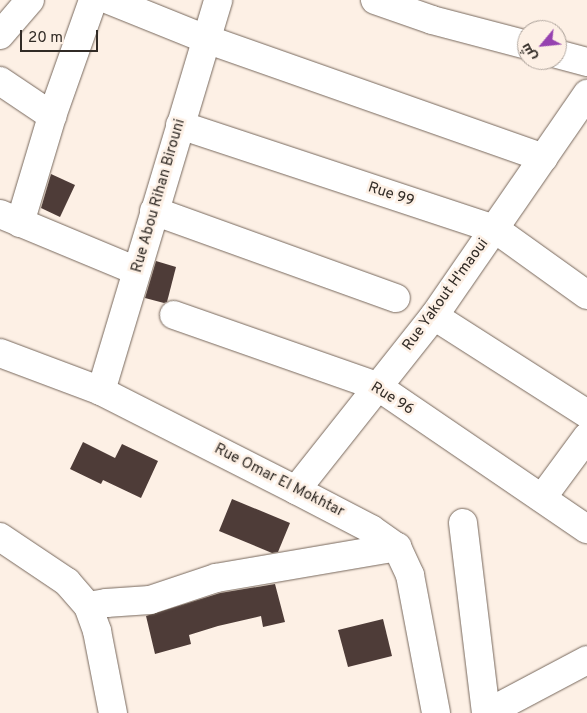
<!DOCTYPE html>
<html>
<head>
<meta charset="utf-8">
<style>
	body { margin:0 }
	#map { position:relative; width:587px; height:713px; overflow:hidden; background:#fdf0e5; font-family:Overpass,Cairo,sans-serif }
	div>[style] { position:absolute }
	.building>* { inset:0; background:#4e3c38 }
	.roads { filter:drop-shadow(0 0 1px #77685d) drop-shadow(0 0 1px #77685d) }
	.minor>* { height:28px; margin:-14px; padding:0 14px; transform-origin:14px; border-radius:14px; background:#fff }
	span { translate:-50% -50%; white-space:nowrap; text-align:center; line-height:1.15; -webkit-text-stroke:5px #fdf0e5; paint-order:stroke }
	.street-label { font-size:15px; color:#312b26 }
	.north { position:absolute; left:517px; top:20px; width:50px; height:50px; box-sizing:border-box; background:#fdf0e5; border:1px solid #aba199; border-radius:50%; rotate:242deg; font-size:14px; font-weight:700; line-height:20px; text-align:center; color:#312b26 }
	.north::after { content:''; display:block; margin:auto; width:18px; height:22px; background:#9642b0; clip-path:polygon(50% 0,100% 100%,50% 72%,0 100%) }
	.scale { position:absolute; left:20px; top:30px; width:78px; height:22px; box-sizing:border-box; border:2px solid #312b26; border-top:0; padding-left:6px; font-size:15px; line-height:18px; white-space:nowrap; color:#312b26; -webkit-text-stroke:4px #fdf0e5; paint-order:stroke }
</style>
</head>
<body>
<div id="map">
	<div class="building">
		<div style="clip-path:polygon(51px 174px,75px 185px,60px 217px,41px 208px)"></div>
		<div style="clip-path:polygon(156px 261px,176px 267px,167px 302px,164px 303px,145px 298px)"></div>
		<div style="clip-path:polygon(83px 442px,115px 458px,122px 444px,158px 461px,141px 498px,103px 480px,101px 484px,70px 469px)"></div>
		<div style="clip-path:polygon(232px 499px,290px 523px,278px 552px,272px 553px,219px 531px)"></div>
		<div style="clip-path:polygon(275px 584px,285px 622px,263px 627px,261px 616px,218px 626px,189px 635px,191px 644px,155px 654px,146px 616px,220px 593px)"></div>
		<div style="clip-path:polygon(383px 619px,392px 656px,348px 667px,338px 630px)"></div>
	</div>
	<div class="roads">
		<div class="minor">
			<div style="left:109px;top:0;width:105px;rotate:21.9deg"></div>
			<div style="left:206px;top:39px;width:358px;rotate:19.4deg"></div>
			<div style="left:375px;top:0;width:60px;rotate:19.3deg"></div>
			<div style="left:432px;top:20px;width:98px;rotate:14.7deg"></div>
			<div style="left:0;top:35px;width:46px;rotate:-49.4deg"></div>
			<div style="left:557px;top:54px;width:31px;rotate:15deg"></div>
			<div style="left:0;top:81px;width:63px;rotate:33.9deg"></div>
			<div style="left:180px;top:125px;width:332px;rotate:18.3deg"></div>
			<div style="left:495px;top:229px;width:113px;rotate:35.7deg"></div>
			<div style="left:154px;top:211px;width:257px;rotate:19.8deg"></div>
			<div style="left:0;top:214px;width:148px;rotate:22.6deg"></div>
			<div style="left:20px;top:223px;width:112px;rotate:-73.3deg"></div>
			<div style="left:52px;top:116px;width:123px;rotate:-70.5deg"></div>
			<div style="left:174px;top:315px;width:215px;rotate:19.3deg"></div>
			<div style="left:377px;top:386px;width:254px;rotate:34.3deg"></div>
			<div style="left:434px;top:316px;width:182px;rotate:32.6deg"></div>
			<div style="left:0;top:353px;width:108px;rotate:20.6deg"></div>
			<div style="left:101px;top:391px;width:219px;rotate:26.9deg"></div>
			<div style="left:296px;top:490px;width:85px;rotate:27.5deg"></div>
			<div style="left:371px;top:529px;width:32px;rotate:35deg"></div>
			<div style="left:397px;top:547px;width:31px;rotate:65deg"></div>
			<div style="left:410px;top:575px;width:140px;rotate:79.3deg"></div>
			<div style="left:101px;top:391px;width:408px;rotate:-73.3deg"></div>
			<div style="left:296px;top:490px;width:222px;rotate:-51.6deg"></div>
			<div style="left:434px;top:316px;width:270px;rotate:-55.4deg"></div>
			<div style="left:542px;top:498px;width:76px;rotate:-53.6deg"></div>
			<div style="left:463px;top:523px;width:191px;rotate:83.1deg"></div>
			<div style="left:0;top:537px;width:81px;rotate:33.9deg"></div>
			<div style="left:67px;top:582px;width:32px;rotate:49deg"></div>
			<div style="left:88px;top:606px;width:27px;rotate:70deg"></div>
			<div style="left:97px;top:631px;width:84px;rotate:79deg"></div>
			<div style="left:88px;top:606px;width:18px;rotate:-9deg"></div>
			<div style="left:106px;top:603px;width:44px;rotate:-3.9deg"></div>
			<div style="left:150px;top:600px;width:70px;rotate:-18.4deg"></div>
			<div style="left:216px;top:578px;width:184px;rotate:-9.7deg"></div>
			<div style="left:487px;top:713px;width:113px;rotate:-27.9deg"></div>
		</div>
	</div>
	<div class="street-label">
		<span style="left:391px;top:195px;rotate:18deg">Rue 99</span>
		<span style="left:159px;top:196px;rotate:-74deg">Rue Abou Rihan Birouni</span>
		<span style="left:446px;top:295px;rotate:-54deg">Rue Yakout H'maoui</span>
		<span style="left:392px;top:399px;rotate:32deg">Rue 96</span>
		<span style="left:279px;top:481px;rotate:27deg">Rue Omar El Mokhtar</span>
	</div>
	<div class="north">ش</div>
	<div class="scale">20 m</div>
</div>
</body>
</html>
